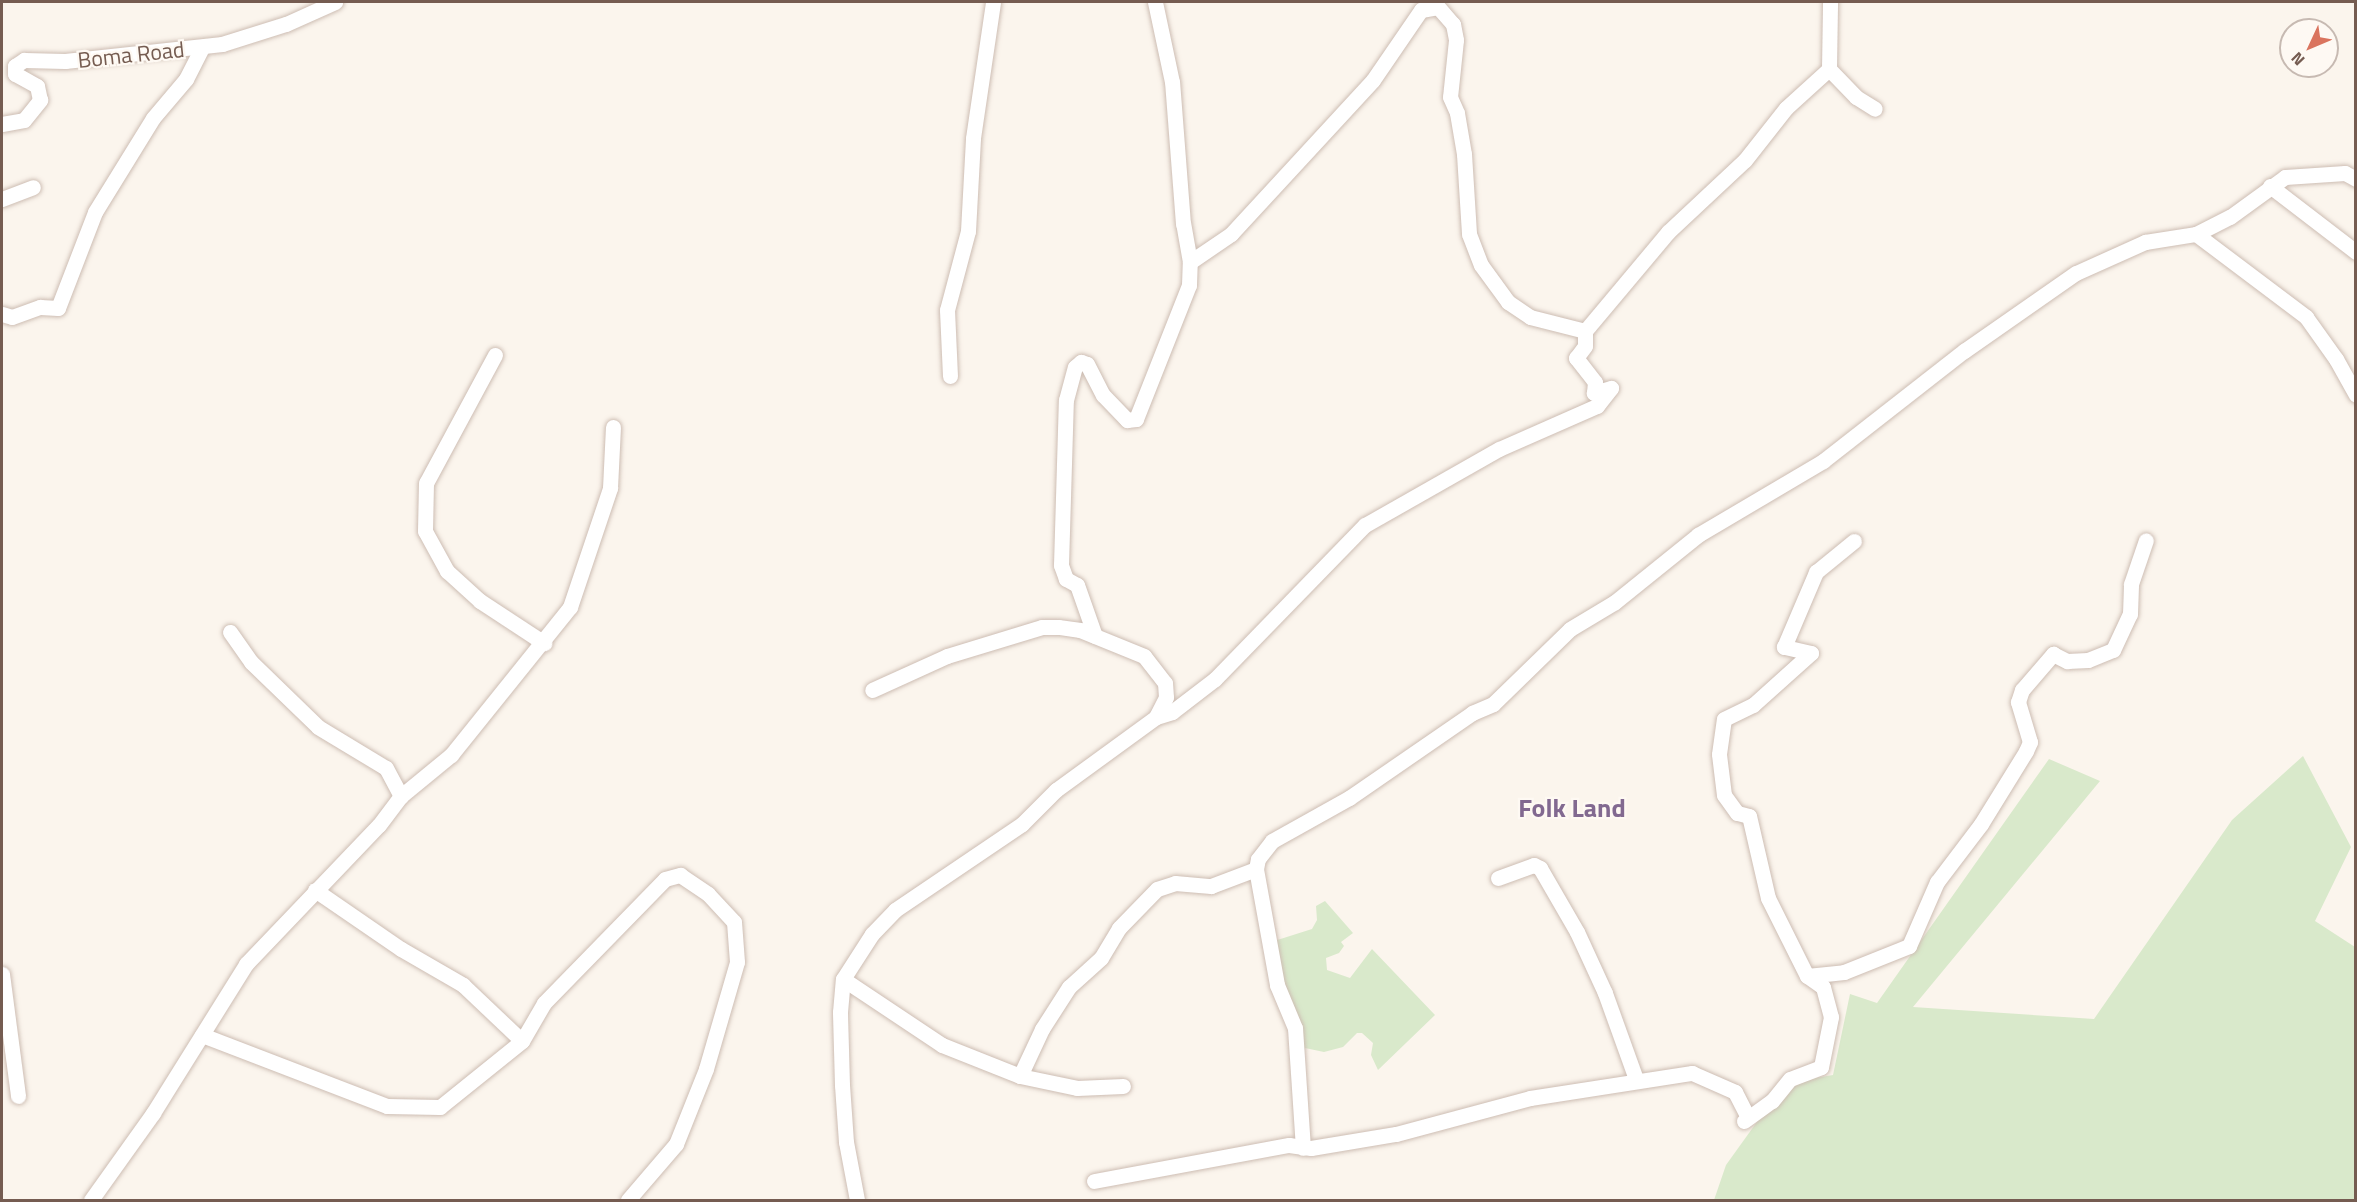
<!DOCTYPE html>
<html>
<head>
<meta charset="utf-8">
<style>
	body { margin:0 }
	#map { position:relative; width:2357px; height:1202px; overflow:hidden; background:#fbf5ed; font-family:"Titillium Web",sans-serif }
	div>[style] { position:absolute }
	.green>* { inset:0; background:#d9e9cb }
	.roads { filter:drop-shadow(0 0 2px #cdbdb3) drop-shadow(0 0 2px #cdbdb3) }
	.minor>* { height:15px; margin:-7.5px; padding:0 7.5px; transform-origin:7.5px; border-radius:7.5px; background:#fff }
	span { translate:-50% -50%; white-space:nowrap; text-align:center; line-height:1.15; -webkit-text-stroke:4.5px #fef9f3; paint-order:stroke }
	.street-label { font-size:22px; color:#755c51 }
	.quarter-label { font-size:26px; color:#826990; font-weight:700 }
	.frame { position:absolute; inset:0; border:3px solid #755c51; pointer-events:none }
	.north { position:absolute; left:2279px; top:18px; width:60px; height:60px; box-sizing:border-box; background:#fef9f3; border:2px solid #c7bab2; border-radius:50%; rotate:226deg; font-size:16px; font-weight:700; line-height:24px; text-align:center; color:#755c51 }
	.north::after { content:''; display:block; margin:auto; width:21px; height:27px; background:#da745e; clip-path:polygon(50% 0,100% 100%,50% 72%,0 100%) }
</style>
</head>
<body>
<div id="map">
	<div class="green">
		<div style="clip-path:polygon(2303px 756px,2351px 847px,2315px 921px,2355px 947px,2355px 1200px,1714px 1200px,1726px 1165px,1772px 1101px,1797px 1081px,1833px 1075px,1850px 994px,1877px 1003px,2049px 759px,2100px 781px,1913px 1007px,2094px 1019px,2232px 820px)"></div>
		<div style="clip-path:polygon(1325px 901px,1353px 933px,1341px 942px,1344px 946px,1339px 953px,1326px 958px,1327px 970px,1350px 978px,1372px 949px,1435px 1015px,1378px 1070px,1371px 1055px,1373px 1043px,1362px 1033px,1357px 1033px,1343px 1047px,1324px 1052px,1305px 1048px,1295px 1056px,1271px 942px,1312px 929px,1317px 920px,1316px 906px)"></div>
	</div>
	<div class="roads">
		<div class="minor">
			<div style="left:1829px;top:69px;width:39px;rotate:46deg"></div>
			<div style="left:1856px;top:97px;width:22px;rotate:32deg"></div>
			<div style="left:2px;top:124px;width:22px;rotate:-10deg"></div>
			<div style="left:24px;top:120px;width:26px;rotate:-51deg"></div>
			<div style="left:40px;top:100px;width:14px;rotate:-102deg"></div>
			<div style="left:37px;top:86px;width:25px;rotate:-151deg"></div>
			<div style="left:15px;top:74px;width:8px;rotate:-90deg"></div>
			<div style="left:15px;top:66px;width:11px;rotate:-34deg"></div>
			<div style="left:24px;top:60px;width:41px;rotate:1.4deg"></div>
			<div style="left:65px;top:61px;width:158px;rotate:-6.2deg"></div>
			<div style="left:222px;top:44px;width:67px;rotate:-17.4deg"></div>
			<div style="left:286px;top:24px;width:54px;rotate:-24.2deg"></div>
			<div style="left:2270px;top:186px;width:108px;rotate:37.5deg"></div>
			<div style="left:2px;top:199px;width:33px;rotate:-21deg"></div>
			<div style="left:2196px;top:234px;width:138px;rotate:37deg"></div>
			<div style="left:2306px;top:317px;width:52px;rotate:54.5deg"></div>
			<div style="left:2336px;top:359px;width:41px;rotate:60.9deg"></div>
			<div style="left:1190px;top:262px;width:50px;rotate:-34.3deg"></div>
			<div style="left:1231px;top:234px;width:209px;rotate:-47.3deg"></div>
			<div style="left:1373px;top:80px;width:85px;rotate:-55.6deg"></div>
			<div style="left:1421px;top:10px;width:17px;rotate:-10deg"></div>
			<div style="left:1438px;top:7px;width:23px;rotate:49deg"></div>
			<div style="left:1453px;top:24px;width:16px;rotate:79deg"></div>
			<div style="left:1456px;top:40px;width:57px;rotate:96deg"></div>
			<div style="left:1450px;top:97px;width:17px;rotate:66deg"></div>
			<div style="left:1457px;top:113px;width:42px;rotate:80.3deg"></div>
			<div style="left:1464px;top:154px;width:80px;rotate:86.4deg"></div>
			<div style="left:1469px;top:234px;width:33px;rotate:69deg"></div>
			<div style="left:1481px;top:265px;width:46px;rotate:53.9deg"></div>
			<div style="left:1508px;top:302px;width:27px;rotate:34deg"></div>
			<div style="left:1530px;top:317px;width:57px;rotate:14.3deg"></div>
			<div style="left:2px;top:314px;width:10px;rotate:17deg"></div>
			<div style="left:12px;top:317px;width:30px;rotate:-20deg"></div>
			<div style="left:40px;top:307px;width:18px;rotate:3deg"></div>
			<div style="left:58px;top:308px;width:103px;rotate:-68.9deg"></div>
			<div style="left:95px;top:212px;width:110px;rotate:-58.3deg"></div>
			<div style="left:153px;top:118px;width:51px;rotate:-49.8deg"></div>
			<div style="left:186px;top:79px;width:35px;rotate:-63deg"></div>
			<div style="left:495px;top:355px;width:145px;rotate:118.3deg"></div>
			<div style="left:426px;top:483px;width:48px;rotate:91.2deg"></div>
			<div style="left:425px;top:531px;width:46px;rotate:61.2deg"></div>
			<div style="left:447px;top:571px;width:45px;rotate:42.3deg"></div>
			<div style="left:480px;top:601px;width:77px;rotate:33.3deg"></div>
			<div style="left:950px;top:376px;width:66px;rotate:-92.6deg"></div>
			<div style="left:947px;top:310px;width:82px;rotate:-75.1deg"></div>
			<div style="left:968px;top:231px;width:93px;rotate:-86.9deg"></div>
			<div style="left:973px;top:138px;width:137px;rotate:-81.6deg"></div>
			<div style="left:230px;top:632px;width:37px;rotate:55deg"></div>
			<div style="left:251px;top:662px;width:93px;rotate:44.1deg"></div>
			<div style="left:318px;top:727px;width:79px;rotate:31.1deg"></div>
			<div style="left:386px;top:768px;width:32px;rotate:62deg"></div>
			<div style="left:1095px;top:636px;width:54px;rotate:-109.4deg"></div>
			<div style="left:1077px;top:585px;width:13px;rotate:-151deg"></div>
			<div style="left:1066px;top:579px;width:15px;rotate:-110deg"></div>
			<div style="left:1061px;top:565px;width:165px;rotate:-88.3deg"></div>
			<div style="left:1066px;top:400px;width:34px;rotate:-75deg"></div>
			<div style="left:1075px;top:367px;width:8px;rotate:-40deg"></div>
			<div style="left:1081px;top:362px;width:6px;rotate:18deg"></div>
			<div style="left:1087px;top:364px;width:35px;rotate:63deg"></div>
			<div style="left:1103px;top:395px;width:35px;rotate:46deg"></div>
			<div style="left:1127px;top:420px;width:9px;rotate:-6deg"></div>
			<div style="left:1136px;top:419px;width:144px;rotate:-68.4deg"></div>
			<div style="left:1189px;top:285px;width:23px;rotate:-88deg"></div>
			<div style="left:1190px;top:262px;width:39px;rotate:-100deg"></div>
			<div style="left:1183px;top:224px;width:142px;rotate:-94.4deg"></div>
			<div style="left:1172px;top:82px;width:82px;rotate:-102deg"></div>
			<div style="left:1156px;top:717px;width:17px;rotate:-17deg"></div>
			<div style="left:1172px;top:712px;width:54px;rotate:-37.5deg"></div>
			<div style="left:1215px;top:679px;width:215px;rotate:-45.8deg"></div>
			<div style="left:1365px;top:525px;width:154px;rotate:-29.6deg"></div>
			<div style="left:1499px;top:449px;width:107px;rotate:-23.7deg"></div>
			<div style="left:1597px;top:406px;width:23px;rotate:-52deg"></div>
			<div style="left:1611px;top:388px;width:18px;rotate:164deg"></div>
			<div style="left:1594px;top:393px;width:11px;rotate:-85deg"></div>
			<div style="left:1595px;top:382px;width:31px;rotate:-128deg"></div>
			<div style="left:1576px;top:358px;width:15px;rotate:-53deg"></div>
			<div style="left:1585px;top:346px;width:15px;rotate:-90deg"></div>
			<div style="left:1585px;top:331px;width:129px;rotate:-50deg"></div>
			<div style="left:1668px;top:232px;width:105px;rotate:-43.1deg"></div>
			<div style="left:1745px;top:160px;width:66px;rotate:-51.7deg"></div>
			<div style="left:1786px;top:108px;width:58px;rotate:-42.2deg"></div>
			<div style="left:1829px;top:69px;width:67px;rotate:-89.1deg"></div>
			<div style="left:1256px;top:869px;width:118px;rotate:79.7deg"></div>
			<div style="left:1277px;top:985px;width:47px;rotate:67.3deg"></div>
			<div style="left:1295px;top:1028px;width:120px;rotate:86.2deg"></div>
			<div style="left:1498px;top:878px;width:38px;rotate:-20deg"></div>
			<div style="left:1534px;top:865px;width:7px;rotate:27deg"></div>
			<div style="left:1540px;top:868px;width:74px;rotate:60deg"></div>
			<div style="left:1577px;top:932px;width:67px;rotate:65.3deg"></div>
			<div style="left:1605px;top:993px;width:91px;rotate:70.2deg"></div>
			<div style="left:315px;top:890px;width:104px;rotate:34.5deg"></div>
			<div style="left:401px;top:949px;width:72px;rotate:30.1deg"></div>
			<div style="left:463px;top:985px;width:81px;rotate:43.5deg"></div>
			<div style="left:2px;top:974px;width:123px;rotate:82.5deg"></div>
			<div style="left:1807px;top:976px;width:37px;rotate:-6deg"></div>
			<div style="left:1844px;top:972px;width:70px;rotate:-21.8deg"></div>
			<div style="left:1909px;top:946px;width:70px;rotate:-66.4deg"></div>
			<div style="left:1937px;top:882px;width:73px;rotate:-52.8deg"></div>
			<div style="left:1981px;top:824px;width:86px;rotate:-58.3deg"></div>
			<div style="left:2026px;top:751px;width:10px;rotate:-66deg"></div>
			<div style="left:2030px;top:742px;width:42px;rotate:-106.7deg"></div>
			<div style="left:2018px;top:702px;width:13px;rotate:-72deg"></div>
			<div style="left:2022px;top:690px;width:48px;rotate:-49.3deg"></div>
			<div style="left:2053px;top:654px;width:16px;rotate:27deg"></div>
			<div style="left:2067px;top:661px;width:21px;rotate:-3deg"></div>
			<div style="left:2088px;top:660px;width:27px;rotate:-22deg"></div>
			<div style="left:2113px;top:650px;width:40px;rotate:-65deg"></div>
			<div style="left:2130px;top:614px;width:30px;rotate:-88deg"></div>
			<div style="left:2131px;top:584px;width:46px;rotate:-71.2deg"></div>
			<div style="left:843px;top:979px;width:54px;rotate:-57.2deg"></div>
			<div style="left:872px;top:934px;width:33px;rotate:-46deg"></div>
			<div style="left:895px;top:910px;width:153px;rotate:-34.1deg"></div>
			<div style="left:1022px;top:824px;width:48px;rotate:-45deg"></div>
			<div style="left:1056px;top:790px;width:124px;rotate:-36.1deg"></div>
			<div style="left:1156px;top:717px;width:22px;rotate:-63deg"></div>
			<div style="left:1166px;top:697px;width:14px;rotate:-94deg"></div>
			<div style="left:1165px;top:683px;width:34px;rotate:-128deg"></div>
			<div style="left:1144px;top:656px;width:69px;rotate:-157.9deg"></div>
			<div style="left:1080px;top:630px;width:22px;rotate:-172deg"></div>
			<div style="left:1058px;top:627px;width:16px;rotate:180deg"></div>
			<div style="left:1042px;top:627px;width:99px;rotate:163deg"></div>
			<div style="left:947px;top:656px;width:82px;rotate:155.6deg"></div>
			<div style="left:202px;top:1035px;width:198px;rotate:21deg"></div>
			<div style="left:387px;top:1106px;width:53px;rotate:1.1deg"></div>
			<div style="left:440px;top:1107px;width:105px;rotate:-38.8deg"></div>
			<div style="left:522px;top:1041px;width:44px;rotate:-59.9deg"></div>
			<div style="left:544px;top:1003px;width:173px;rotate:-45.7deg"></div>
			<div style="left:665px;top:879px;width:16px;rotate:-15deg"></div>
			<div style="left:680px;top:875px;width:34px;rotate:34deg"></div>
			<div style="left:708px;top:894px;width:38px;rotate:47deg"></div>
			<div style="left:734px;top:922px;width:40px;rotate:85.7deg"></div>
			<div style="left:737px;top:962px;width:111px;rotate:106.2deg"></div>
			<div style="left:706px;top:1069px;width:81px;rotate:111.8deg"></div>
			<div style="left:676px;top:1144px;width:74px;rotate:130.6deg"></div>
			<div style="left:1020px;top:1076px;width:58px;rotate:11.9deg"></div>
			<div style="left:1077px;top:1088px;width:46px;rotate:-2.5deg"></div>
			<div style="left:1744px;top:1121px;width:34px;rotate:-36deg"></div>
			<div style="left:1772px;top:1101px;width:28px;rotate:-51deg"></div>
			<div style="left:1790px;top:1079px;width:33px;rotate:-21deg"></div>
			<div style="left:1821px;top:1067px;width:51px;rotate:-78.7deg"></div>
			<div style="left:1831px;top:1017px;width:31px;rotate:-105deg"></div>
			<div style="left:1823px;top:987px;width:19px;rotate:-145deg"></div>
			<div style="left:1807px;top:976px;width:87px;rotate:-116.6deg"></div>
			<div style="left:1768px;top:898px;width:84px;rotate:-103deg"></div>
			<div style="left:1749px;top:816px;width:12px;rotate:-166deg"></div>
			<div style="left:1737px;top:813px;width:22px;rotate:-126deg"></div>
			<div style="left:1724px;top:795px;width:41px;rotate:-97deg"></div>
			<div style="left:1719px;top:754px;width:35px;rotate:-82deg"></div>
			<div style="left:1724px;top:719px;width:32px;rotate:-26deg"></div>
			<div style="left:1753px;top:705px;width:78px;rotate:-41.9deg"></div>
			<div style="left:1811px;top:653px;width:28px;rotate:-167deg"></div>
			<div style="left:1784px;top:647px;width:82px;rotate:-66.9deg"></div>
			<div style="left:1816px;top:572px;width:49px;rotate:-39.2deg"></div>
			<div style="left:1094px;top:1181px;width:198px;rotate:-10.5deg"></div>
			<div style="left:1289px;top:1145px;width:22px;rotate:8deg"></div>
			<div style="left:1311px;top:1148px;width:86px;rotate:-9.4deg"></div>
			<div style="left:1396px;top:1134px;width:139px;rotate:-15deg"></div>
			<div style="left:1530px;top:1098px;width:164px;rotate:-8.8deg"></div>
			<div style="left:1692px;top:1073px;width:47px;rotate:23.8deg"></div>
			<div style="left:1735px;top:1092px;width:28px;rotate:63deg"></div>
			<div style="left:91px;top:1200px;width:107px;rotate:-54.5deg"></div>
			<div style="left:153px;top:1113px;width:176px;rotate:-58deg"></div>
			<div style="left:246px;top:964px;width:192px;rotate:-46.3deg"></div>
			<div style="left:379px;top:825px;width:36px;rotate:-53deg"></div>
			<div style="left:401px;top:796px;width:65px;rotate:-39.4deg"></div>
			<div style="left:451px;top:755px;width:190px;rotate:-51.2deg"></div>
			<div style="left:570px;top:607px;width:126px;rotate:-71.4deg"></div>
			<div style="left:610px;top:488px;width:61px;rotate:-87.2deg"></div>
			<div style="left:857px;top:1200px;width:59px;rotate:-100.7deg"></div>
			<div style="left:846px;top:1142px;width:57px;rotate:-94deg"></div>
			<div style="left:842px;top:1085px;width:73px;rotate:-91.6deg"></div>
			<div style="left:840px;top:1012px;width:33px;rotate:-85deg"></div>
			<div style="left:843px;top:979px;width:119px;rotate:33.7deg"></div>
			<div style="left:942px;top:1045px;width:84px;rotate:21.7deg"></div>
			<div style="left:1020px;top:1076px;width:52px;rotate:-64.9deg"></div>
			<div style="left:1042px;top:1029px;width:50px;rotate:-57.3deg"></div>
			<div style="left:1069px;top:987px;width:43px;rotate:-42.2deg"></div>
			<div style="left:1101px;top:958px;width:35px;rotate:-59deg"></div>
			<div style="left:1119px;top:928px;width:54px;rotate:-45.7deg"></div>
			<div style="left:1157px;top:889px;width:19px;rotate:-18deg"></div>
			<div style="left:1175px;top:883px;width:36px;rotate:5deg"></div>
			<div style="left:1211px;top:886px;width:48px;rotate:-20.7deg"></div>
			<div style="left:1256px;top:869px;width:10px;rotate:-79deg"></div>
			<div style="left:1258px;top:859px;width:23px;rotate:-52deg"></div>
			<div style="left:1272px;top:841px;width:88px;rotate:-29.2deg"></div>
			<div style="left:1349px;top:798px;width:150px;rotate:-34.6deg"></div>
			<div style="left:1472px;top:713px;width:23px;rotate:-23deg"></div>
			<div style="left:1493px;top:704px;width:107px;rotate:-44.2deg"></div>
			<div style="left:1570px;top:629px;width:52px;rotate:-31deg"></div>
			<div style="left:1615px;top:602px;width:107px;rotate:-38.9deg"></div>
			<div style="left:1698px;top:535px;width:145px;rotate:-30.6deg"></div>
			<div style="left:1823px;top:461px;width:179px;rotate:-38deg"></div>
			<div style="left:1964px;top:351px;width:136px;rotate:-34.9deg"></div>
			<div style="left:2076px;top:273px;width:76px;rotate:-24.2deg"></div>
			<div style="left:2145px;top:242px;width:52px;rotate:-8.9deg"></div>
			<div style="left:2196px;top:234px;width:38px;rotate:-27deg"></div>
			<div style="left:2230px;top:217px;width:68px;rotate:-36deg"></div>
			<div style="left:2285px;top:177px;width:60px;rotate:-3.8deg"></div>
			<div style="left:2345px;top:173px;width:13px;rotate:29deg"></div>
		</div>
	</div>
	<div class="street-label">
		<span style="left:131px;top:55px;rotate:-6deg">Boma Road</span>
	</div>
	<div class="quarter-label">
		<span style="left:1572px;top:808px">Folk Land</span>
	</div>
	<div class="frame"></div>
	<div class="north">N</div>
</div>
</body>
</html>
